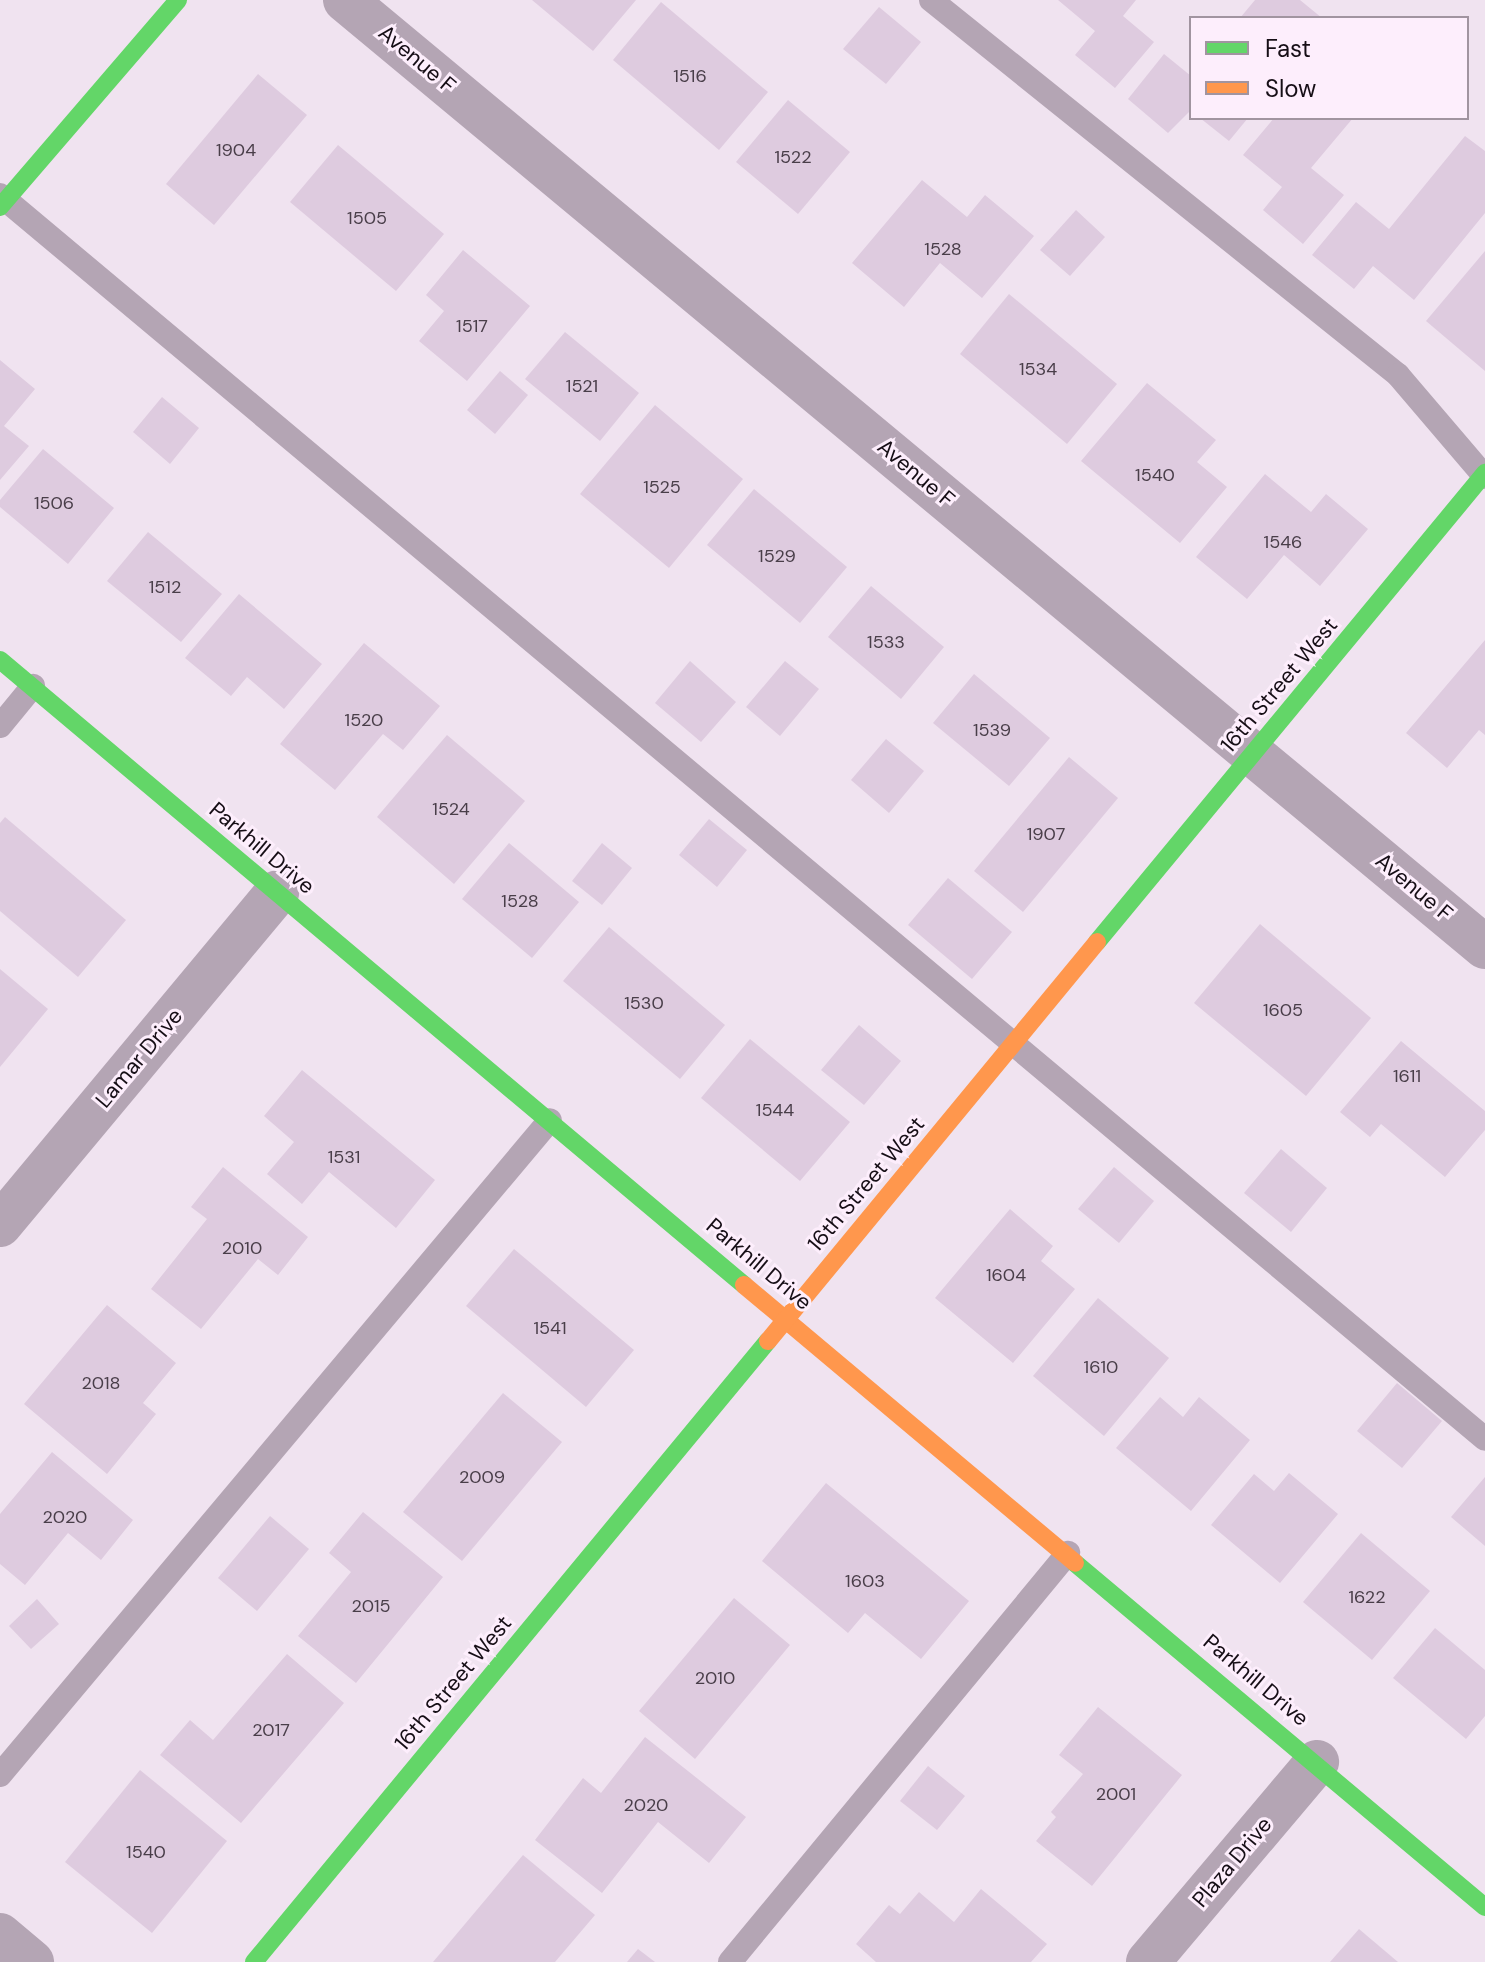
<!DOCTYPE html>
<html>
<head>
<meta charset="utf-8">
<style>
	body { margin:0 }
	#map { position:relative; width:1485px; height:1962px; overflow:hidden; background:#f0e3f0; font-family:"DM Sans",sans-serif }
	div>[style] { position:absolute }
	.building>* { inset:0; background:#decbdf }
	.lane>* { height:24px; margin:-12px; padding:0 12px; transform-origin:12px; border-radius:12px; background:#b4a5b4 }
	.street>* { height:44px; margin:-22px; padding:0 22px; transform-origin:22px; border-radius:22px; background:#b4a5b4 }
	.fast>* { height:18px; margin:-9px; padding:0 9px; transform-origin:9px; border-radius:9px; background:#63d668 }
	.slow>* { height:18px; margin:-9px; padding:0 9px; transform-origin:9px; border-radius:9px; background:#ff974d }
	span { translate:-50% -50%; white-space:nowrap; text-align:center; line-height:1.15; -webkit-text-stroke:6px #fdeefc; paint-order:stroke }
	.number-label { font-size:18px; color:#493e49 }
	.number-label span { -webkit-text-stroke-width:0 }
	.street-label { font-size:22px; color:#160e16 }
	.legend { position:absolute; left:1189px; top:16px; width:280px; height:104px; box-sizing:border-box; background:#fdeefc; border:2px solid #a194a0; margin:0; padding:10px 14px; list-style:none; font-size:24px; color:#160e16 }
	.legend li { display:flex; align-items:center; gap:16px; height:40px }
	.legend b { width:40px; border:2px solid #a194a0 }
</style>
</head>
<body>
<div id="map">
	<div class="building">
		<div style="clip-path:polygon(532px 0,636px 0,593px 51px)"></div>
		<div style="clip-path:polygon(1058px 0,1136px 0,1123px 16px,1154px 42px,1115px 88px,1075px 55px,1095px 31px)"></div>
		<div style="clip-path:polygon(1255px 0,1300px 0,1322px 18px,1240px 18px)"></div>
		<div style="clip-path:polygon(661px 2px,768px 92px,719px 150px,613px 60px)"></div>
		<div style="clip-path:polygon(879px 7px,921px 42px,886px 84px,843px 49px)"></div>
		<div style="clip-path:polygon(1164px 54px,1191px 76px,1191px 110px,1168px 133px,1128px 99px)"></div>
		<div style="clip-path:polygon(258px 74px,307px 115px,214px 225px,166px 184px)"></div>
		<div style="clip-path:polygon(788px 100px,850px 152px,798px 214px,736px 162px)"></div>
		<div style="clip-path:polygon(1200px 118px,1248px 118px,1229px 141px)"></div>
		<div style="clip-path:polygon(1274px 118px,1353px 118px,1311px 168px,1344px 195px,1303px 244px,1263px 210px,1282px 187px,1243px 155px)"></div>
		<div style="clip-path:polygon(1465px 136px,1485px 151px,1485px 213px,1414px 300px,1373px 266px,1354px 289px,1312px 255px,1356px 202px,1389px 229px)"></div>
		<div style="clip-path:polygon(338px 145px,444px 234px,396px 291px,290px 202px)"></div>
		<div style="clip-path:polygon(922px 180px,967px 217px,985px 195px,1034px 236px,982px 298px,940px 263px,904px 307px,852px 263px)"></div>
		<div style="clip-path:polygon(1076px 210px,1105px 237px,1070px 276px,1040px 250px)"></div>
		<div style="clip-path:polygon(463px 250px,530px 306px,467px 381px,419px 341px,444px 311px,426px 295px)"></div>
		<div style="clip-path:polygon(1485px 251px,1485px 371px,1426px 321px)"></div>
		<div style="clip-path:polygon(1009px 294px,1117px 384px,1067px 444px,960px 354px)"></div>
		<div style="clip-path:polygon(565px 332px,639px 393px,600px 441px,525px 379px)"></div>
		<div style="clip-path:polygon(0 360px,35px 389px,4px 426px,29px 446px,0 480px)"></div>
		<div style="clip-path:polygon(500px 371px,528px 395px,495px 434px,467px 410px)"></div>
		<div style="clip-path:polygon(1147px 383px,1216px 440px,1197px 462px,1227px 487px,1180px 543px,1081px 461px)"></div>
		<div style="clip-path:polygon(162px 397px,199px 428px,170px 464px,133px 432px)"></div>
		<div style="clip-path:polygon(655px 405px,743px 479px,669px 568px,580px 494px)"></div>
		<div style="clip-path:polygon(43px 449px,114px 508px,68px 564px,0 507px,0 500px)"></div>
		<div style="clip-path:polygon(1265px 474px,1311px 512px,1326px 494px,1368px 529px,1320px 586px,1284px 555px,1247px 599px,1196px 557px)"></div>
		<div style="clip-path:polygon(754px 489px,847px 567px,800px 623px,707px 545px)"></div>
		<div style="clip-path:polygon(148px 532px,222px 594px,181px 642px,107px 581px)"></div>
		<div style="clip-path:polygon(871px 586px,944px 647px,901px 699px,828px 637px)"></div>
		<div style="clip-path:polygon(239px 594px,322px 664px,284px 709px,247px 677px,231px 696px,185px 658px)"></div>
		<div style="clip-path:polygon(1485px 640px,1485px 735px,1479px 730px,1447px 768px,1406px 733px)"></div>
		<div style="clip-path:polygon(364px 643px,440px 706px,403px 750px,383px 734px,335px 790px,280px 744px)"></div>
		<div style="clip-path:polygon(690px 661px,736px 702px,701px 742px,655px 703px)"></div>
		<div style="clip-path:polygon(785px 661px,819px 689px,780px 736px,746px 707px)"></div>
		<div style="clip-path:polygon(974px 674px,1050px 738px,1009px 786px,933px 723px)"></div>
		<div style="clip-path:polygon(447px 735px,525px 801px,454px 884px,377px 817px)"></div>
		<div style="clip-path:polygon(886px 739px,924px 771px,889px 813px,851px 780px)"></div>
		<div style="clip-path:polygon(1069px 757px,1118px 798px,1023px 912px,974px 871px)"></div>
		<div style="clip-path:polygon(5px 817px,126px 920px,78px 977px,0 911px,0 823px)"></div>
		<div style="clip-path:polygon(709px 819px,747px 850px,717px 887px,679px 855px)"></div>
		<div style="clip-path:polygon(509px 843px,579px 902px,532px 958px,462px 899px)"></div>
		<div style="clip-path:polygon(602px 843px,632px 868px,602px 905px,572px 881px)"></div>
		<div style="clip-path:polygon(948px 878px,1012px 932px,972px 979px,908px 925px)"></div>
		<div style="clip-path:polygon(1260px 924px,1371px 1018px,1306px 1096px,1194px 1003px)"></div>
		<div style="clip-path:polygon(609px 927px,725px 1025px,680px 1079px,563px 981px)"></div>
		<div style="clip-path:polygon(0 969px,48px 1009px,0 1067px)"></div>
		<div style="clip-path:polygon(859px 1025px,901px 1061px,864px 1105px,821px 1070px)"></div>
		<div style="clip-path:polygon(750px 1039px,850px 1122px,800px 1181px,701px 1098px)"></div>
		<div style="clip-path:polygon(1401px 1041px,1485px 1111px,1485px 1130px,1445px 1177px,1381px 1124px,1370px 1137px,1340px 1112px)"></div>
		<div style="clip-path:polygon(302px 1070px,435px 1180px,396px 1228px,329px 1172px,302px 1204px,267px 1174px,294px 1142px,264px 1116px)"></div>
		<div style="clip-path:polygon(1281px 1149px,1327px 1188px,1291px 1232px,1244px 1193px)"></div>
		<div style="clip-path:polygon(223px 1167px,308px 1237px,278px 1275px,258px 1259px,201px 1329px,151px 1289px,207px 1219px,191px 1207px)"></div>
		<div style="clip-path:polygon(1114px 1167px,1154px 1201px,1119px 1243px,1078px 1209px)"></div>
		<div style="clip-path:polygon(1010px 1209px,1053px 1246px,1041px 1261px,1075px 1289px,1013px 1363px,935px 1298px)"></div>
		<div style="clip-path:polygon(514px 1249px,634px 1350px,586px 1407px,466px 1306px)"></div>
		<div style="clip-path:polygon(1098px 1298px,1169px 1358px,1104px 1436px,1033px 1376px)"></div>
		<div style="clip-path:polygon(107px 1305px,176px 1363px,143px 1403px,156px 1414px,107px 1474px,24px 1404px)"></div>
		<div style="clip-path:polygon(1397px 1383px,1442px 1421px,1402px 1468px,1357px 1431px)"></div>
		<div style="clip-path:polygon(503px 1393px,562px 1442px,462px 1561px,403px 1512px)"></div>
		<div style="clip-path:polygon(1160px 1397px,1183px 1417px,1199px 1397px,1250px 1440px,1191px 1511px,1116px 1448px)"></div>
		<div style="clip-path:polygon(52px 1452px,133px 1520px,101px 1560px,68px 1533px,25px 1585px,0 1564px,0 1514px)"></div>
		<div style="clip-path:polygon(1289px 1473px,1338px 1514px,1280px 1583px,1211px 1525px,1254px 1474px,1274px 1491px)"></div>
		<div style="clip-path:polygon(1485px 1477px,1485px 1546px,1451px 1517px)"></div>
		<div style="clip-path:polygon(826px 1483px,969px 1601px,921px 1659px,865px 1613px,848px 1633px,762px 1561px)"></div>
		<div style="clip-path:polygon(363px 1512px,443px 1577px,356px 1683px,298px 1636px,351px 1572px,329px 1553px)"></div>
		<div style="clip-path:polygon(270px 1516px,309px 1549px,257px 1611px,218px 1578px)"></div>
		<div style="clip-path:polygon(1361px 1533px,1430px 1591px,1372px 1660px,1303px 1602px)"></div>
		<div style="clip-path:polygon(734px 1598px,790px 1645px,695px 1759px,639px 1711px)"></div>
		<div style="clip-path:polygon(37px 1599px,59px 1624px,31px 1649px,9px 1626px)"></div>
		<div style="clip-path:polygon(1435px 1628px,1485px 1670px,1485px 1716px,1466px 1739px,1393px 1678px)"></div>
		<div style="clip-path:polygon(287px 1654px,344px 1703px,241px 1823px,160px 1755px,190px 1720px,213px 1740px)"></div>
		<div style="clip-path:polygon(1098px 1707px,1182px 1775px,1092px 1886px,1036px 1841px,1056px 1817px,1051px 1812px,1083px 1774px,1059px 1755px)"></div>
		<div style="clip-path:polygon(645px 1737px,746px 1817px,709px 1863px,658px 1822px,602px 1893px,535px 1840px,583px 1778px,601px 1793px)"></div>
		<div style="clip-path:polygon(928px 1766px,965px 1796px,937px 1830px,900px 1801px)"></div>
		<div style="clip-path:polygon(140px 1770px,227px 1841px,152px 1933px,65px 1862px)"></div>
		<div style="clip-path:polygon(523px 1855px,595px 1915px,555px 1962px,433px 1962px)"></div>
		<div style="clip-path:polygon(981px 1889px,1047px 1944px,1031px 1962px,876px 1962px,856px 1944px,889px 1905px,900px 1914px,919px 1892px,954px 1922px)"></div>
		<div style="clip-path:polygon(1359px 1929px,1398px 1962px,1330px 1962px)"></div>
		<div style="clip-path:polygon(638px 1949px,655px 1962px,627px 1962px)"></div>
	</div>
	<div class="lane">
		<div style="left:931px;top:0;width:599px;rotate:38.76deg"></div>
		<div style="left:1398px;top:375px;width:134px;rotate:49.5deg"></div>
		<div style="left:0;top:195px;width:1937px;rotate:39.95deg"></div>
		<div style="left:0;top:726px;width:52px;rotate:-50.5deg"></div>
		<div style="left:0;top:1775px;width:855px;rotate:-49.98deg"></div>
		<div style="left:730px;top:1962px;width:531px;rotate:-50.43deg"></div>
	</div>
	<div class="street">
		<div style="left:345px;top:0;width:1482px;rotate:39.72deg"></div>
		<div style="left:0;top:1225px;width:433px;rotate:-50.2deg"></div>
		<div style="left:0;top:1935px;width:42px;rotate:40.2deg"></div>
		<div style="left:1148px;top:1962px;width:262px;rotate:-49.8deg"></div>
	</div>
	<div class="fast">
		<div style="left:0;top:207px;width:273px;rotate:-49.3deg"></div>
		<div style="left:0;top:660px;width:972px;rotate:40.03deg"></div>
		<div style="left:1097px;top:942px;width:609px;rotate:-50.4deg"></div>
		<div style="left:1075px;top:1563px;width:535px;rotate:40deg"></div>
		<div style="left:254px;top:1962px;width:806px;rotate:-50.39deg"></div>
	</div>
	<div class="slow">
		<div style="left:744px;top:1285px;width:432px;rotate:40deg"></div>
		<div style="left:768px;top:1341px;width:517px;rotate:-50.49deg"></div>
	</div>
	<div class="number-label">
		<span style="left:690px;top:76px">1516</span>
		<span style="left:236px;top:150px">1904</span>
		<span style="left:793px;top:157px">1522</span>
		<span style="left:367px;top:218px">1505</span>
		<span style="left:943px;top:249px">1528</span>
		<span style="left:472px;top:326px">1517</span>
		<span style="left:1038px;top:369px">1534</span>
		<span style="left:582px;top:386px">1521</span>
		<span style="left:1155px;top:475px">1540</span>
		<span style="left:662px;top:487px">1525</span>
		<span style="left:54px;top:503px">1506</span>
		<span style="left:1283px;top:542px">1546</span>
		<span style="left:777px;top:556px">1529</span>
		<span style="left:165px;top:587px">1512</span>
		<span style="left:886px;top:642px">1533</span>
		<span style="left:364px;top:720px">1520</span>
		<span style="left:992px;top:730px">1539</span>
		<span style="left:451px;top:809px">1524</span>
		<span style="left:1046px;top:834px">1907</span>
		<span style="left:520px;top:901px">1528</span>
		<span style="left:644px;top:1003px">1530</span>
		<span style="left:1283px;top:1010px">1605</span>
		<span style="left:1407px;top:1076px">1611</span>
		<span style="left:775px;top:1110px">1544</span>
		<span style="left:344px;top:1157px">1531</span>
		<span style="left:242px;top:1248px">2010</span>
		<span style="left:1006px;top:1275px">1604</span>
		<span style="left:550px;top:1328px">1541</span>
		<span style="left:1101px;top:1367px">1610</span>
		<span style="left:101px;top:1383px">2018</span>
		<span style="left:482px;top:1477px">2009</span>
		<span style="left:65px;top:1517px">2020</span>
		<span style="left:865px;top:1581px">1603</span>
		<span style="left:1367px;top:1597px">1622</span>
		<span style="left:371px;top:1606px">2015</span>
		<span style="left:715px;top:1678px">2010</span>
		<span style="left:271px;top:1730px">2017</span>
		<span style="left:1116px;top:1794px">2001</span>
		<span style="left:646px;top:1805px">2020</span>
		<span style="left:146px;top:1852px">1540</span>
	</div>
	<div class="street-label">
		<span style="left:417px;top:59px;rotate:40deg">Avenue F</span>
		<span style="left:916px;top:473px;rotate:40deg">Avenue F</span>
		<span style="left:1279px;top:685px;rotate:-50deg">16th Street West</span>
		<span style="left:262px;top:848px;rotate:40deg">Parkhill Drive</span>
		<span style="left:1414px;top:887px;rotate:40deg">Avenue F</span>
		<span style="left:139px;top:1058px;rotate:-50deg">Lamar Drive</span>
		<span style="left:866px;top:1184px;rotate:-50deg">16th Street West</span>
		<span style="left:759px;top:1264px;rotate:40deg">Parkhill Drive</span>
		<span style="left:1256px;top:1680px;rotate:40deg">Parkhill Drive</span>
		<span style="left:453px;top:1683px;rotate:-50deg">16th Street West</span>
		<span style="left:1232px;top:1862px;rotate:-50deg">Plaza Drive</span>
	</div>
	<ul class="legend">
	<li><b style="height:10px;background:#63d668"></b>Fast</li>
	<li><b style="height:10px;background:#ff974d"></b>Slow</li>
	</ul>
</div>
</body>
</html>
